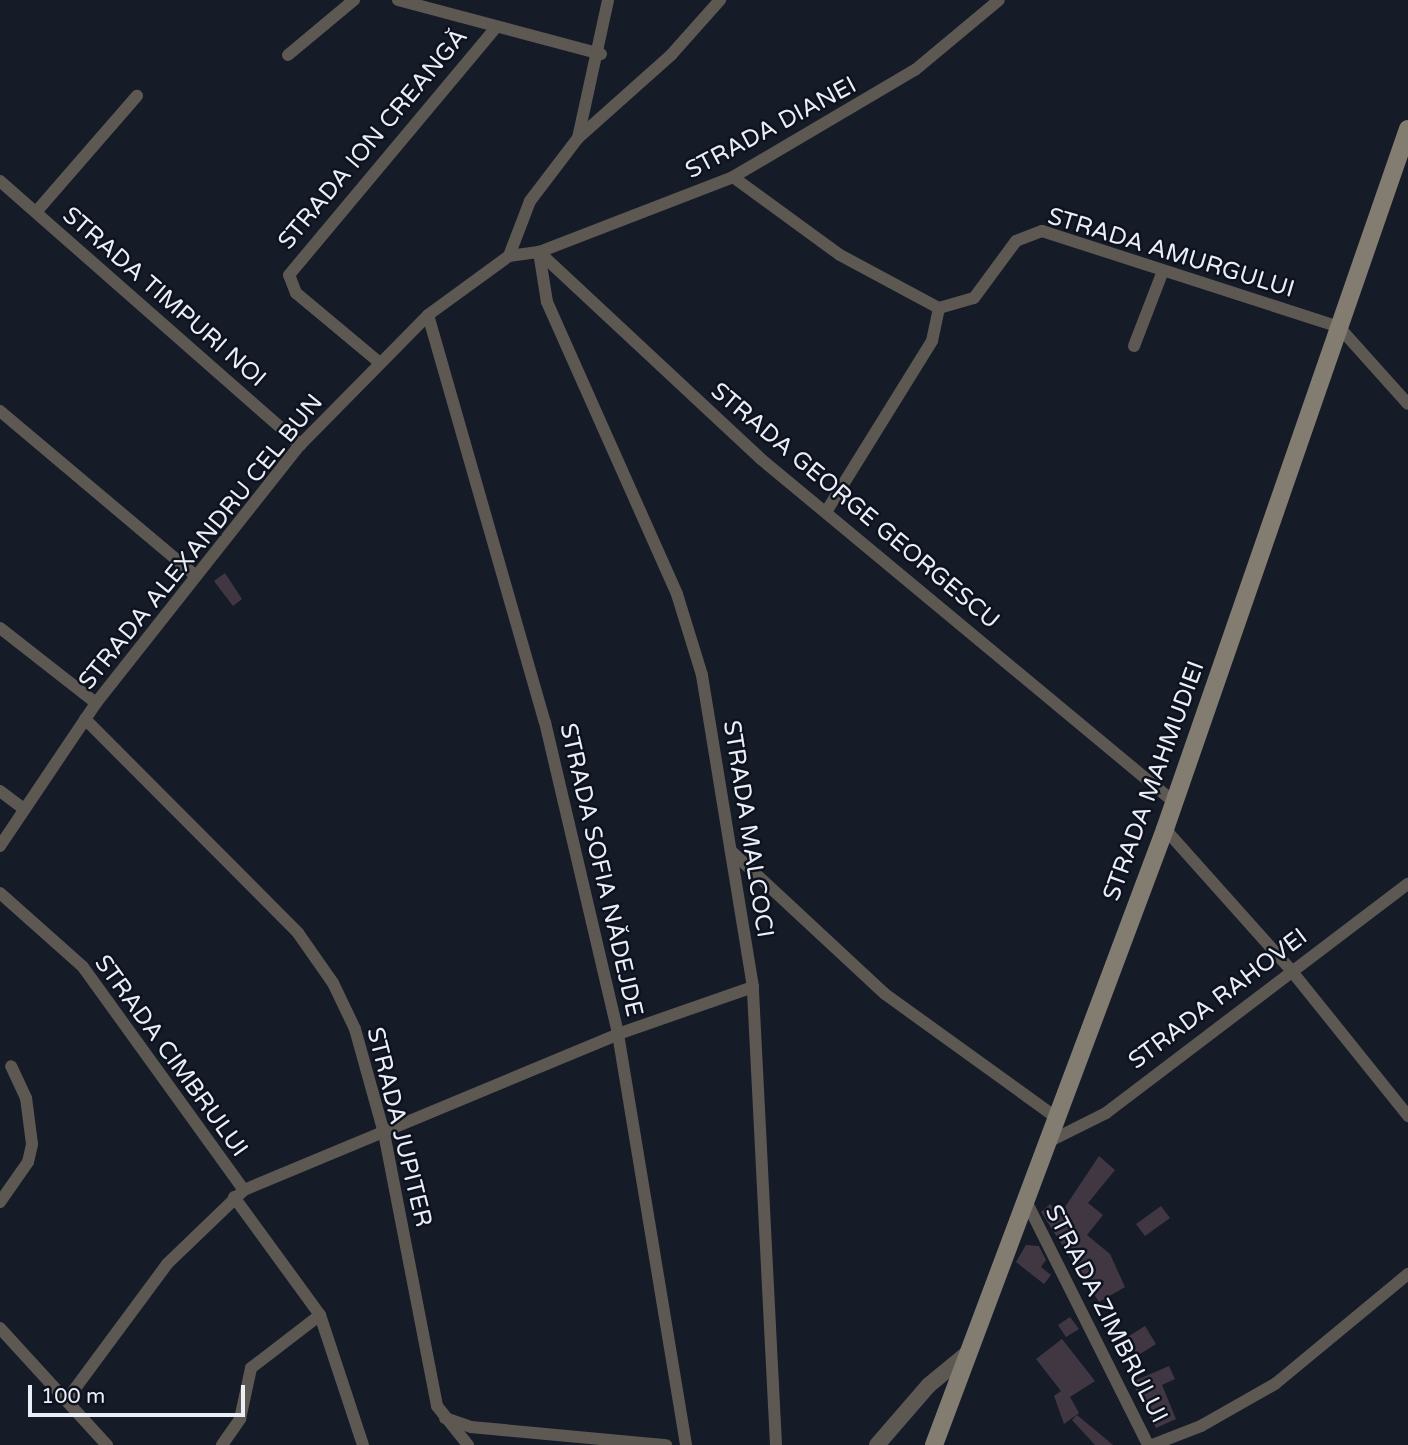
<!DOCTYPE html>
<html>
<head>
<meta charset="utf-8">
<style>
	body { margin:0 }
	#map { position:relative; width:1408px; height:1445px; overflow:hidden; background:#161b28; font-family:"Varela Round",sans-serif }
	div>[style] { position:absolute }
	.building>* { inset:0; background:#413743 }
	.minor>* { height:12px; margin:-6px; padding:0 6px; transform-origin:6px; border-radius:6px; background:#5d5952 }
	.tertiary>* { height:16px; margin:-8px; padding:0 8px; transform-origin:8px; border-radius:8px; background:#5d5952 }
	.secondary>* { height:18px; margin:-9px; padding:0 9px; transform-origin:9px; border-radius:9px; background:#827c71 }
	span { translate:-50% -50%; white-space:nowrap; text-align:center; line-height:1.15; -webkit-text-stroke:5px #0d121e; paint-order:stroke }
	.street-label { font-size:24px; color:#eaeef7 }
	.scale { position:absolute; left:28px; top:1385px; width:217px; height:32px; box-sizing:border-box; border:4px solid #eaeef7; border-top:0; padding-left:9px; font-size:21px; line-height:24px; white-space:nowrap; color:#eaeef7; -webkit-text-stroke:5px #0d121e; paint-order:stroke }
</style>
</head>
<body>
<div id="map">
	<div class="building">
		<div style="clip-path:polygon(225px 573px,242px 599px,233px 606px,214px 581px)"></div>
		<div style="clip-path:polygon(1099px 1156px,1115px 1170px,1088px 1203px,1103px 1215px,1087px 1235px,1110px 1254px,1125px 1287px,1099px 1302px,1041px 1212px,1050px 1204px,1061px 1213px)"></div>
		<div style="clip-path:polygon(1161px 1206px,1170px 1218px,1145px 1236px,1136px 1224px)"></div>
		<div style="clip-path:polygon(1026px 1245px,1039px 1246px,1046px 1260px,1041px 1267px,1051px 1275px,1044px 1284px,1016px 1262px)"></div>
		<div style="clip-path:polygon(1070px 1317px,1079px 1329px,1066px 1337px,1058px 1325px)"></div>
		<div style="clip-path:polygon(1145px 1326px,1156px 1344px,1129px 1361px,1118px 1343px)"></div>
		<div style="clip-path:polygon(1062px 1339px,1095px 1381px,1070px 1397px,1079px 1413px,1064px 1424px,1054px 1396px,1061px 1391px,1036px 1359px)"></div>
		<div style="clip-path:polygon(1169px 1366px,1175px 1379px,1162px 1385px,1176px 1419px,1156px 1428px,1132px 1382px)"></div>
		<div style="clip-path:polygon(1077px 1415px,1113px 1445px,1095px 1445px,1072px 1420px)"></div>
	</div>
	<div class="minor">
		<div style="left:398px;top:0;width:210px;rotate:14.9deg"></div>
		<div style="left:288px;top:55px;width:86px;rotate:-39.8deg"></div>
		<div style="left:578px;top:138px;width:125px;rotate:-41.7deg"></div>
		<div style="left:671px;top:55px;width:74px;rotate:-48.3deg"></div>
		<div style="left:733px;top:177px;width:132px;rotate:36.1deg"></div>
		<div style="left:840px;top:255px;width:112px;rotate:28.2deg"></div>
		<div style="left:0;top:181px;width:400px;rotate:41.3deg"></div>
		<div style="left:36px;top:212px;width:154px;rotate:-49deg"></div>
		<div style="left:509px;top:256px;width:30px;rotate:-8deg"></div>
		<div style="left:539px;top:252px;width:304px;rotate:43deg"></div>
		<div style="left:761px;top:459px;width:537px;rotate:39.71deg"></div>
		<div style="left:939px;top:308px;width:36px;rotate:-16deg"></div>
		<div style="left:974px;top:298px;width:71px;rotate:-53.6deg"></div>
		<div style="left:1016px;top:241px;width:28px;rotate:-21deg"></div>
		<div style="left:1042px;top:231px;width:312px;rotate:17.9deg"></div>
		<div style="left:1339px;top:327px;width:103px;rotate:48.1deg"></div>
		<div style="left:428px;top:315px;width:423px;rotate:74deg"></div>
		<div style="left:545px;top:722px;width:320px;rotate:76.8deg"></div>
		<div style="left:618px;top:1034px;width:417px;rotate:80.6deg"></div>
		<div style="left:1134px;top:346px;width:80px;rotate:-68.9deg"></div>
		<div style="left:380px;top:363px;width:109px;rotate:-140.2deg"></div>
		<div style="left:296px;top:293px;width:19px;rotate:-111deg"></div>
		<div style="left:289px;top:275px;width:321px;rotate:-50.1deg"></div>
		<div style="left:0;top:411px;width:256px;rotate:40.1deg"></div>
		<div style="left:826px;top:512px;width:201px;rotate:-58.2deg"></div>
		<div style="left:932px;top:341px;width:34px;rotate:-78deg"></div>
		<div style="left:0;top:628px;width:122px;rotate:38deg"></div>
		<div style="left:85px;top:719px;width:302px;rotate:45.1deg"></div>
		<div style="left:298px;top:933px;width:61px;rotate:55deg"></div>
		<div style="left:333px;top:983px;width:51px;rotate:64.4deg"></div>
		<div style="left:355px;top:1029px;width:108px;rotate:74.4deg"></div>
		<div style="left:384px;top:1133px;width:278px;rotate:79deg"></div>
		<div style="left:437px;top:1406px;width:50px;rotate:51.5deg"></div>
		<div style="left:0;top:791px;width:30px;rotate:37deg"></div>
		<div style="left:1165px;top:829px;width:188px;rotate:48.2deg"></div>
		<div style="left:1290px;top:969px;width:189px;rotate:51.2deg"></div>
		<div style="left:0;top:846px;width:172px;rotate:-56.1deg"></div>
		<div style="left:96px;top:703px;width:329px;rotate:-51.7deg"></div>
		<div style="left:300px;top:445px;width:182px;rotate:-45.4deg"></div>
		<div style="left:428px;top:315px;width:100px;rotate:-36.1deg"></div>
		<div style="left:509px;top:256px;width:59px;rotate:-69.1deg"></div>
		<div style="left:530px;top:201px;width:79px;rotate:-52.7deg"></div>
		<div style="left:578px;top:138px;width:141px;rotate:-77.7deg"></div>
		<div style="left:731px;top:851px;width:210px;rotate:42.9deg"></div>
		<div style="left:885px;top:994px;width:213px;rotate:35.8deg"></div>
		<div style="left:0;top:893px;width:111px;rotate:41.7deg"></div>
		<div style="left:83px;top:967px;width:275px;rotate:54.2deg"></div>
		<div style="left:1050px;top:1141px;width:63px;rotate:-26.6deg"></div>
		<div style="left:1106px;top:1113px;width:379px;rotate:-37.2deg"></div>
		<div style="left:234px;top:1197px;width:146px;rotate:53.9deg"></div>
		<div style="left:320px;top:1315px;width:137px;rotate:71.7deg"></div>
		<div style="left:1026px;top:1201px;width:273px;rotate:63.4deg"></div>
		<div style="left:0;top:1202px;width:49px;rotate:-55deg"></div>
		<div style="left:28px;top:1162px;width:18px;rotate:-77deg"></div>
		<div style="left:32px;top:1144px;width:46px;rotate:-97.4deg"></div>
		<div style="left:26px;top:1098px;width:35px;rotate:-115deg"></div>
		<div style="left:0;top:1328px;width:159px;rotate:47.6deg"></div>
		<div style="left:68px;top:1398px;width:167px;rotate:-53.5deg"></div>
		<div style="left:167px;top:1264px;width:107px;rotate:-43.9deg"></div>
		<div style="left:244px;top:1190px;width:405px;rotate:-22.6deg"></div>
		<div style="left:618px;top:1034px;width:143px;rotate:-19.2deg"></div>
		<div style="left:445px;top:1418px;width:28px;rotate:19deg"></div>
		<div style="left:471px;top:1427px;width:196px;rotate:5.3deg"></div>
		<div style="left:222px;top:1445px;width:32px;rotate:-55deg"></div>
		<div style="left:240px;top:1419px;width:52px;rotate:-77.8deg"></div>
		<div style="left:251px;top:1368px;width:87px;rotate:-37.5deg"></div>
		<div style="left:776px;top:1445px;width:459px;rotate:-92.9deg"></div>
		<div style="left:753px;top:987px;width:316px;rotate:-99.3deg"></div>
		<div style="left:702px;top:675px;width:85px;rotate:-107.2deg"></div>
		<div style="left:677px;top:594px;width:320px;rotate:-114deg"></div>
		<div style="left:547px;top:302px;width:51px;rotate:-99.1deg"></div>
		<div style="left:539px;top:252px;width:208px;rotate:-21.1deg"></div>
		<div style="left:733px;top:177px;width:211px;rotate:-30.5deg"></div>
		<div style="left:915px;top:70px;width:109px;rotate:-39.8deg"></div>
		<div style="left:1152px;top:1445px;width:53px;rotate:-21.2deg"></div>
		<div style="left:1201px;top:1426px;width:85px;rotate:-29.6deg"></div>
		<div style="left:1275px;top:1384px;width:173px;rotate:-39.6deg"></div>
	</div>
	<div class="tertiary">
		<div style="left:877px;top:1445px;width:79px;rotate:-49.1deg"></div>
		<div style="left:929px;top:1385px;width:52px;rotate:-39.5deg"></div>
	</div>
	<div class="secondary">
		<div style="left:934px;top:1445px;width:658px;rotate:-69.44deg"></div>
		<div style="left:1165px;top:829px;width:741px;rotate:-70.86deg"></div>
	</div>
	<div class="street-label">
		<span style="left:771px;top:128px;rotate:-28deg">STRADA DIANEI</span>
		<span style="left:373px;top:139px;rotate:-50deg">STRADA ION CREANGĂ</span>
		<span style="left:1171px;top:253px;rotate:17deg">STRADA AMURGULUI</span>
		<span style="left:164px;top:297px;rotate:41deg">STRADA TIMPURI NOI</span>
		<span style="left:855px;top:506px;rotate:40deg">STRADA GEORGE GEORGESCU</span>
		<span style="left:201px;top:542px;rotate:-51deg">STRADA ALEXANDRU CEL BUN</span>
		<span style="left:1154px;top:781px;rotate:-70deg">STRADA MAHMUDIEI</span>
		<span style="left:748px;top:829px;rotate:81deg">STRADA MALCOCI</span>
		<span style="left:601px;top:870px;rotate:77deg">STRADA SOFIA NĂDEJDE</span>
		<span style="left:1218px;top:999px;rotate:-37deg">STRADA RAHOVEI</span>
		<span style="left:171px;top:1056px;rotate:54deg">STRADA CIMBRULUI</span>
		<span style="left:399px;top:1127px;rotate:76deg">STRADA JUPITER</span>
		<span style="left:1106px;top:1314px;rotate:63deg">STRADA ZIMBRULUI</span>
	</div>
	<div class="scale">100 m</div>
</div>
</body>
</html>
